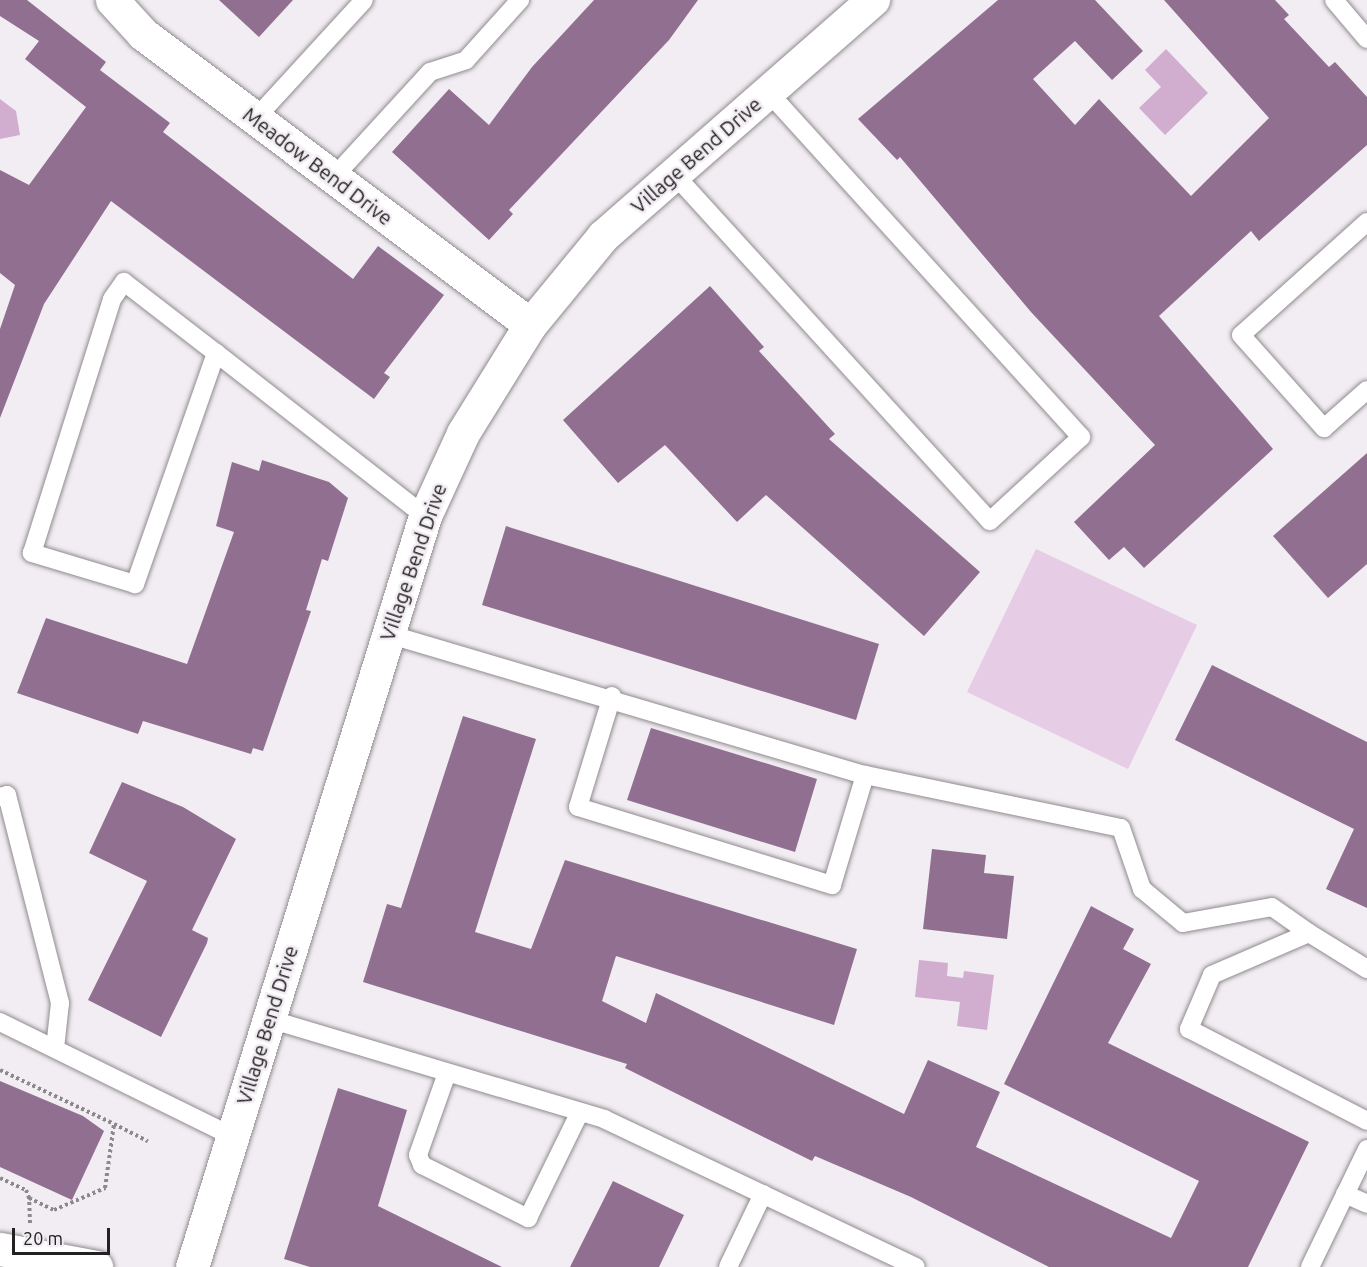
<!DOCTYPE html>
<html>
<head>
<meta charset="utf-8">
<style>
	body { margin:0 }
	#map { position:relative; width:1367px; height:1267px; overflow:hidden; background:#f2edf2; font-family:Ubuntu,sans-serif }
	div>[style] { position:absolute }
	.green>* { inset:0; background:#e6cce5 }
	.water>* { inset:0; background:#d1add0 }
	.building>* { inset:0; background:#906f90 }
	.path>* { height:4px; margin-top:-2px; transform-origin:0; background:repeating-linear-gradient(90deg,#8c888c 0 3px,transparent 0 6px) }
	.roads { filter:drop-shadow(0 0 2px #8f8b8f) drop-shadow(0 0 2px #8f8b8f) }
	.service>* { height:18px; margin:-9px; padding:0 9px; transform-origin:9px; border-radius:9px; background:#fff }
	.minor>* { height:33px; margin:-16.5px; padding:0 16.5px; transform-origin:16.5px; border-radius:16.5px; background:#fff }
	.tertiary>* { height:33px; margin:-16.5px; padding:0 16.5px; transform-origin:16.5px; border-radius:16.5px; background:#fff }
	span { translate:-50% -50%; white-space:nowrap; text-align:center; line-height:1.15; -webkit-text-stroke:5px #f2edf2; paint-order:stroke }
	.street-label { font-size:20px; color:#232123 }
	.scale { position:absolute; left:12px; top:1228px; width:98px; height:27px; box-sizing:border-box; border:3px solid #232123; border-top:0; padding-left:8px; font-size:18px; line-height:21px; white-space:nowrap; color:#232123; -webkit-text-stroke:4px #f2edf2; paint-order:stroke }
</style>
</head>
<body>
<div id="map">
	<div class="green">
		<div style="clip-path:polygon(1036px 549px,1197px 625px,1128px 769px,967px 692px)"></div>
	</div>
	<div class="water">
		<div style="clip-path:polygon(1166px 49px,1208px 93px,1165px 135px,1139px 108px,1161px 87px,1145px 70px)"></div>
		<div style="clip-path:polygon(0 99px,16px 111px,20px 135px,0 139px)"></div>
		<div style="clip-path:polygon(919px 960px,948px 963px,947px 976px,963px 978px,964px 971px,994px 975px,987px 1030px,957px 1026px,960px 1002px,915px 997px)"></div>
	</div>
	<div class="building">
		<div style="clip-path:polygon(0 0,27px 0,106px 62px,100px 70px,170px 123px,163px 132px,353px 279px,378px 246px,444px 295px,384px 373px,390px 377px,374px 399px,111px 201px,44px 304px,0 418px,0 329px,15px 285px,0 273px,0 170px,29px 185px,86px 107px,25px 59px,39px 41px,0 16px)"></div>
		<div style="clip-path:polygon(219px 0,293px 0,259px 37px)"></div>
		<div style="clip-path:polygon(594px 0,698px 0,669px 40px,509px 210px,513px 214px,489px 240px,392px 152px,449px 89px,489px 125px,532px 67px)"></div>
		<div style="clip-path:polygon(998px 0,1095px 0,1143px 51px,1112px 80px,1075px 41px,1033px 79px,1075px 125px,1099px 99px,1191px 196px,1269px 118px,1164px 0,1275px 0,1289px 15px,1284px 19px,1329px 67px,1335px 62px,1367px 97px,1367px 145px,1259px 241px,1251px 231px,1159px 316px,1273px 449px,1144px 568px,1124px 547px,1109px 560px,1074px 522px,1155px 445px,1031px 312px,900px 157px,897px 160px,858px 119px)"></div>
		<div style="clip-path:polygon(710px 286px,764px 347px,759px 351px,835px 434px,829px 439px,980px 572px,924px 636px,766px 495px,737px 522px,665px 445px,618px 483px,563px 420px)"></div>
		<div style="clip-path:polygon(1367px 453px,1367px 564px,1328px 598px,1273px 536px)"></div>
		<div style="clip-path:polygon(262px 460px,329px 482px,348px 498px,328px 561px,322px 559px,306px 610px,311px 611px,263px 751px,253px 748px,251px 754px,143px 721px,138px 734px,17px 693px,46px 618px,187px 664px,234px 532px,216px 526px,232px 462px,259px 471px)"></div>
		<div style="clip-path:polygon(506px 526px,879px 644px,856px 720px,482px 605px)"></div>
		<div style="clip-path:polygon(1212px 665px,1367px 742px,1367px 908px,1326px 889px,1354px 829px,1175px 740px)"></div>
		<div style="clip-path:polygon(463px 716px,536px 739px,475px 932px,531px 949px,565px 860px,857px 949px,834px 1025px,616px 956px,602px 1001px,646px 1023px,656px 993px,904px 1114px,928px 1060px,1000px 1092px,976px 1147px,1171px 1238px,1199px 1181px,1004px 1084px,1091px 906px,1134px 929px,1123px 949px,1151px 964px,1108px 1043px,1309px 1142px,1248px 1267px,1049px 1267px,911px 1197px,815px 1156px,812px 1161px,625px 1068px,627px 1064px,363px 982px,387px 904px,401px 908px)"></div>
		<div style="clip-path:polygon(651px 728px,817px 779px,795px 852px,627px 800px)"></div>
		<div style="clip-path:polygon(122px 782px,183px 807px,236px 839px,192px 930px,208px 938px,207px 943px,161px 1037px,88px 1000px,147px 881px,89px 853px)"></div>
		<div style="clip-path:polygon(932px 849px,986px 855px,984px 873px,1014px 876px,1007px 939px,923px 929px)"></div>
		<div style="clip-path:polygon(0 1081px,83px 1116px,104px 1131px,72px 1200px,0 1167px)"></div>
		<div style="clip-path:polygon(338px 1088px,407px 1110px,378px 1206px,502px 1267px,310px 1267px,284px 1259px)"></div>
		<div style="clip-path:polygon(613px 1181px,684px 1215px,659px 1267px,570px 1267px)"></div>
	</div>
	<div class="path">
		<div style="left:0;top:1070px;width:126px;rotate:25.3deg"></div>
		<div style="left:0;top:1178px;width:29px;rotate:25deg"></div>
		<div style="left:26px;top:1190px;width:9px;rotate:69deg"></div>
		<div style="left:30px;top:1223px;width:25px;rotate:-92deg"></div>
		<div style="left:29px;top:1198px;width:28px;rotate:26deg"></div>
		<div style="left:54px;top:1210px;width:56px;rotate:-23.3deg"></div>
		<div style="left:105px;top:1188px;width:65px;rotate:-82deg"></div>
		<div style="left:114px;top:1124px;width:38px;rotate:27deg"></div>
	</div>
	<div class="roads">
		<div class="service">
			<div style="left:1334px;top:0;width:51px;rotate:49.8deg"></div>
			<div style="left:255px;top:119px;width:161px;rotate:-47.5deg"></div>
			<div style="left:674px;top:174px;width:469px;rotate:47.7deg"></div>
			<div style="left:990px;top:521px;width:124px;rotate:-42.7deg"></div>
			<div style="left:1081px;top:437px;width:466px;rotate:-132.2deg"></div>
			<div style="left:332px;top:179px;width:145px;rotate:-47.5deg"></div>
			<div style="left:430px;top:72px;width:38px;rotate:-18deg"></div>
			<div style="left:466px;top:60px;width:81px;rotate:-48deg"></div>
			<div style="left:1367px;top:222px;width:169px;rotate:138.1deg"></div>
			<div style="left:1241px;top:335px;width:125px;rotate:48.3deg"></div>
			<div style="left:1324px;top:428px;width:57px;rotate:-41.5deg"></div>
			<div style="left:216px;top:353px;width:245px;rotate:109.3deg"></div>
			<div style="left:135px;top:584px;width:108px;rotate:-163.2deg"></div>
			<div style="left:32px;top:553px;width:266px;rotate:-72.5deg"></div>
			<div style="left:112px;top:299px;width:21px;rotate:-55deg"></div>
			<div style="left:124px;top:282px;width:116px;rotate:37.7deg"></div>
			<div style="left:216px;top:353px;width:265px;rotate:38deg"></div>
			<div style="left:388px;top:634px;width:497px;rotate:16.5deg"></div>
			<div style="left:865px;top:775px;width:261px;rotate:11.7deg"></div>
			<div style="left:1121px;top:828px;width:65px;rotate:71deg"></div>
			<div style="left:1142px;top:889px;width:53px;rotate:39.7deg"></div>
			<div style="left:1183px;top:923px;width:90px;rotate:-10.2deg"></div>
			<div style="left:1272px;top:907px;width:45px;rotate:35.1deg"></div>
			<div style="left:612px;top:696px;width:116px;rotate:107deg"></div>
			<div style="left:578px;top:807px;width:266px;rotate:17.1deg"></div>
			<div style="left:832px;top:885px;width:115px;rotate:-73.3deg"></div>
			<div style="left:0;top:797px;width:7px;rotate:-16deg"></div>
			<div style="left:7px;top:795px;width:215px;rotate:75.7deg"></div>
			<div style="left:60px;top:1003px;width:45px;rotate:96.3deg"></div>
			<div style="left:1367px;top:969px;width:68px;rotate:-148.2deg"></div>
			<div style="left:1309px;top:933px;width:106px;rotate:156.6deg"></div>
			<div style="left:1212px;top:975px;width:59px;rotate:113.1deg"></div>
			<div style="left:1189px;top:1029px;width:200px;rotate:27.3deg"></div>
			<div style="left:269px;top:1019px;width:350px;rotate:16.6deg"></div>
			<div style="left:604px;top:1119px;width:345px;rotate:25.4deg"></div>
			<div style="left:0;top:1022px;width:258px;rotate:26.2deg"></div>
			<div style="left:447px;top:1073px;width:87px;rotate:109.5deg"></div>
			<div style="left:418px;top:1155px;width:11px;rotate:68deg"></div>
			<div style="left:422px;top:1165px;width:119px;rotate:26.6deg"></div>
			<div style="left:528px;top:1218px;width:118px;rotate:-63.9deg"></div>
			<div style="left:1345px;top:1194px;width:24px;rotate:24deg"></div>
			<div style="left:728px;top:1267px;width:81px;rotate:-64.4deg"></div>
			<div style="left:1310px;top:1267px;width:131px;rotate:-64.2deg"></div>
		</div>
		<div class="minor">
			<div style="left:112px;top:0;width:46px;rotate:47.6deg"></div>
			<div style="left:143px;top:34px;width:484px;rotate:36.9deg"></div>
			<div style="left:192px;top:1267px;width:786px;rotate:-72.76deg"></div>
			<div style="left:425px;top:516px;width:91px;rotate:-65.4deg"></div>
			<div style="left:463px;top:433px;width:127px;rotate:-58.2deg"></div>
			<div style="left:530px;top:325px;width:115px;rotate:-50.6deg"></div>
			<div style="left:603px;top:236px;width:359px;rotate:-41.2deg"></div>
		</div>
		<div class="tertiary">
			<div style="left:0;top:1249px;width:98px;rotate:10.6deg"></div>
		</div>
	</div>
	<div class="street-label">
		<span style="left:696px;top:155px;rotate:-41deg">Village Bend Drive</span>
		<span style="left:318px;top:166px;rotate:37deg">Meadow Bend Drive</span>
		<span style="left:413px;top:562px;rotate:-71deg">Village Bend Drive</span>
		<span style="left:267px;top:1025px;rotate:-73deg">Village Bend Drive</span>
	</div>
	<div class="scale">20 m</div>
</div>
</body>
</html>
